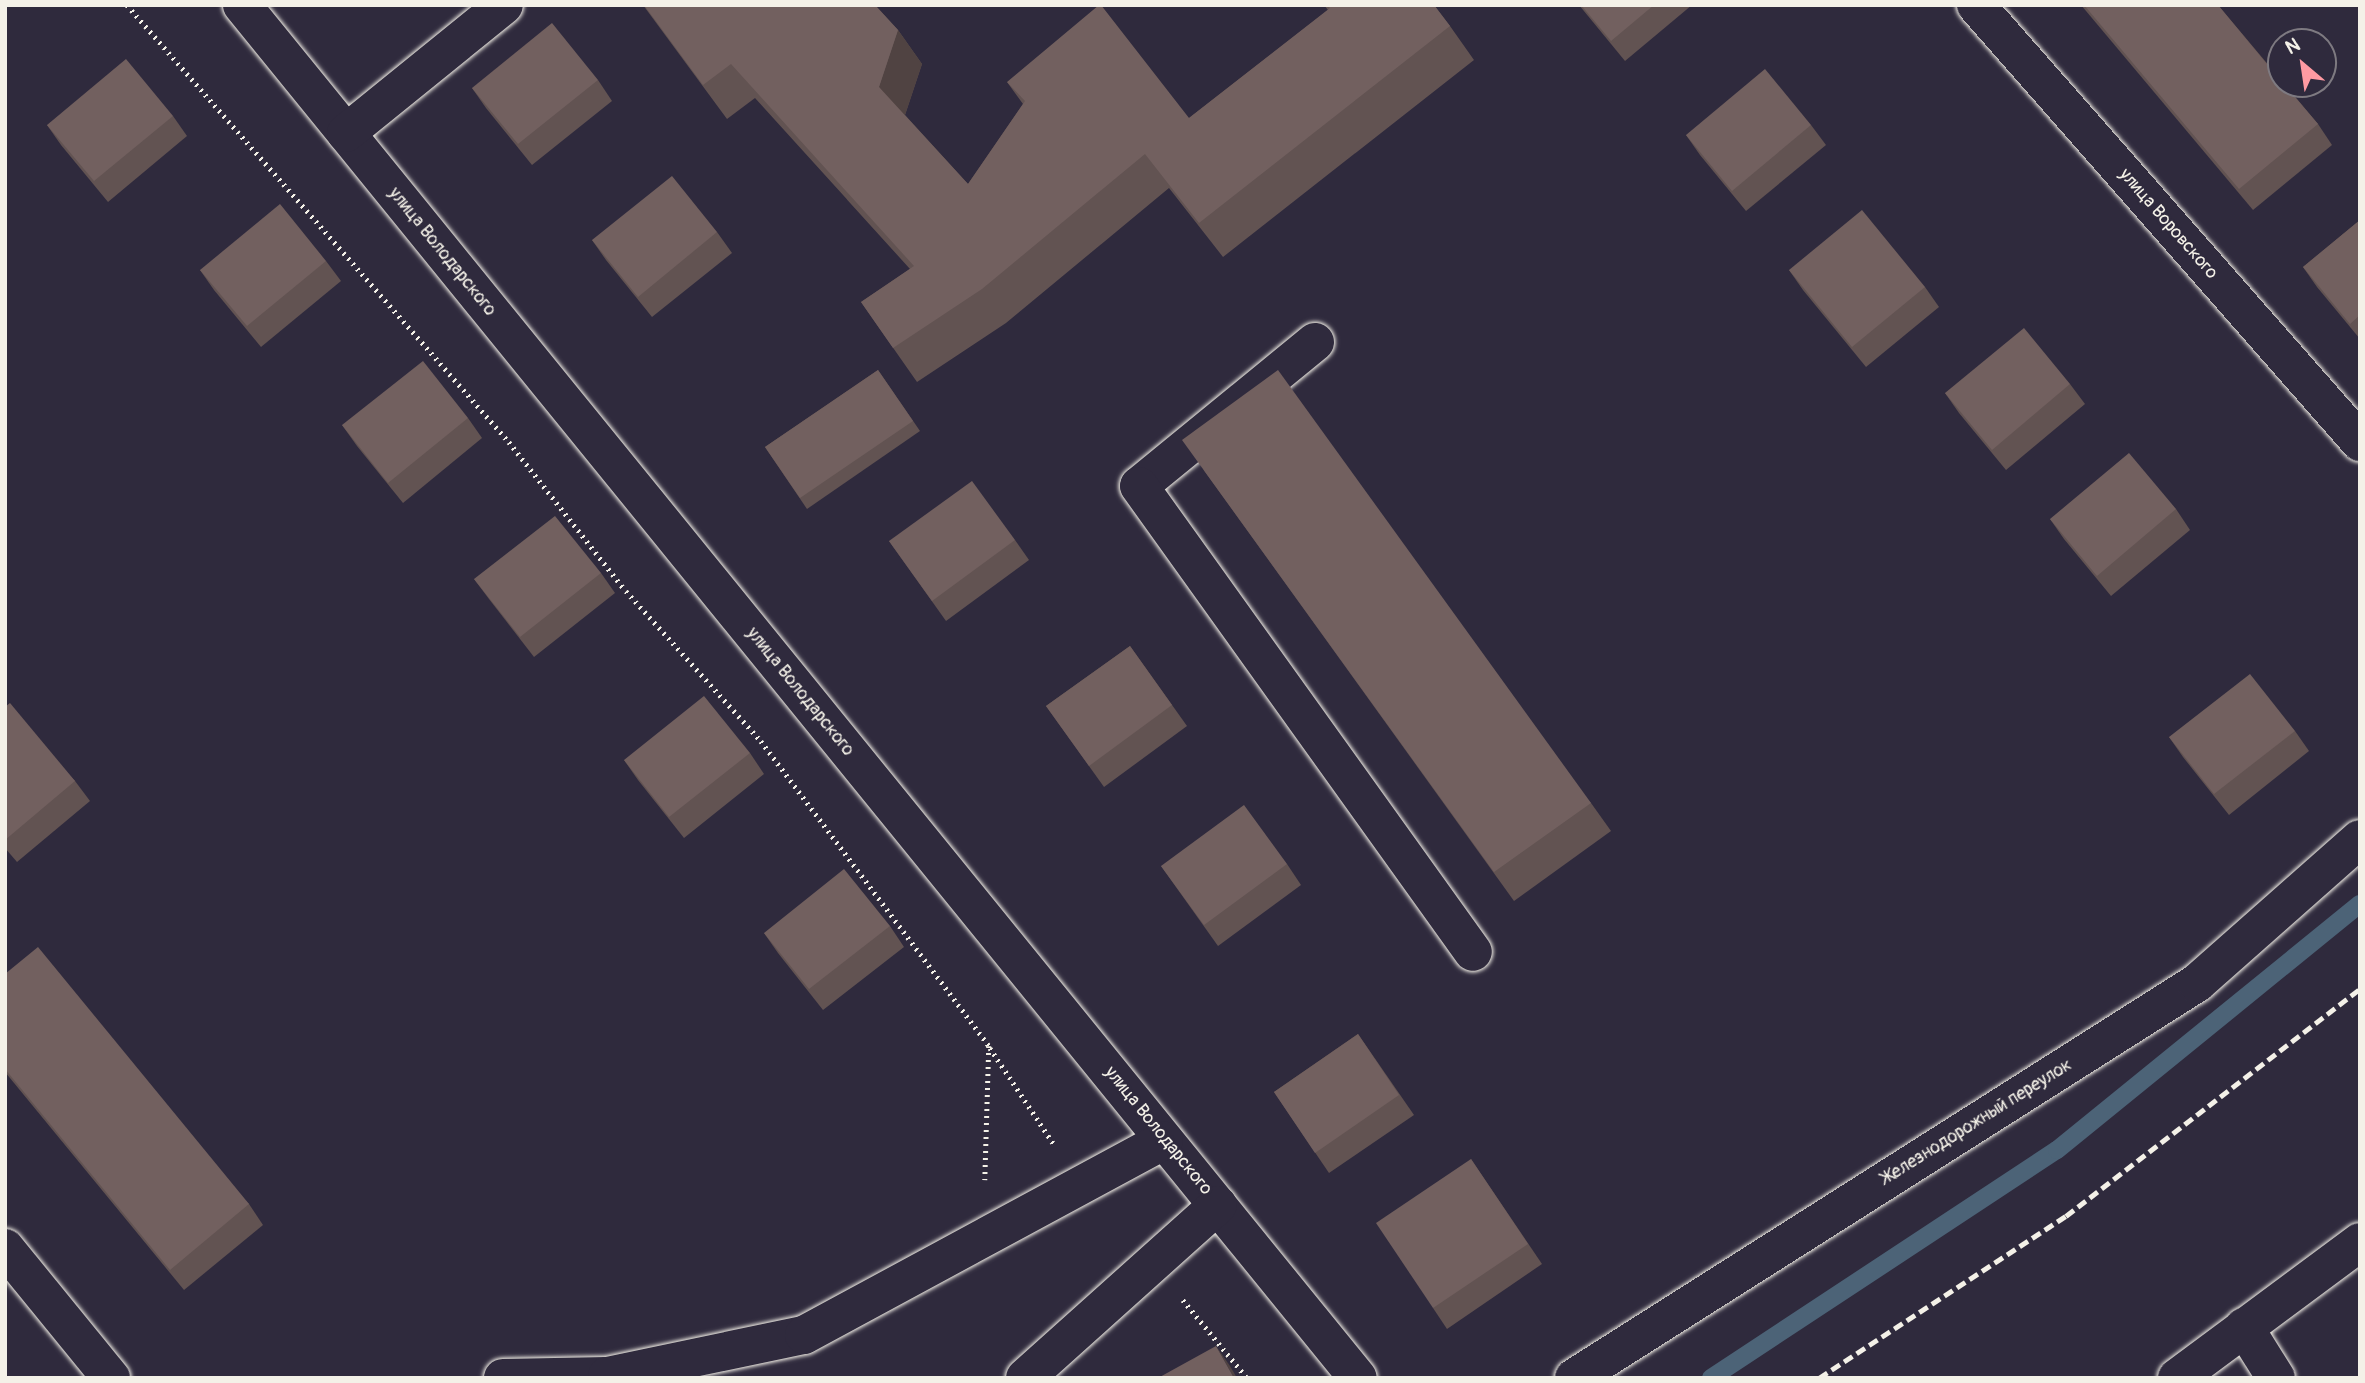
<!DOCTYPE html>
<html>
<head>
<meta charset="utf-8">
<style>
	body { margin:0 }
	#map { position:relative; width:2365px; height:1383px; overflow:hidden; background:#2f2a3d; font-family:Pangolin,sans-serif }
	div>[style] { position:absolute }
	.stream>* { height:18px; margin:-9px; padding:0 9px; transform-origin:9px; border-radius:9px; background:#4c6377 }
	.path>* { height:4.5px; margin-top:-2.25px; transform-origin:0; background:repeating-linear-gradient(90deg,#f4f1e8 0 2px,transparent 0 7px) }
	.roads { filter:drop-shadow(0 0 2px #f4f1e8) drop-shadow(0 0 2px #f4f1e8) }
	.minor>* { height:38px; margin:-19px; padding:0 19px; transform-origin:19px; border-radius:19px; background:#2f2a3d }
	.rail>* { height:5px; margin-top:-2.5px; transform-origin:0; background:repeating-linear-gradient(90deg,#f4f1e8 0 10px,transparent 0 15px) }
	.wall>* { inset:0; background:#625352 }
	.shaded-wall>* { inset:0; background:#504342 }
	.building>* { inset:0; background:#72605f }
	span { translate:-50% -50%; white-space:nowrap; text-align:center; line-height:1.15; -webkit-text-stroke:5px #2f2a3d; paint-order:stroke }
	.street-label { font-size:18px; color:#f4f1e8 }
	.frame { position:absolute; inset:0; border:7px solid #f4f1e8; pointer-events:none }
	.north { position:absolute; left:2267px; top:28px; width:70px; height:70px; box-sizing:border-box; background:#2f2a3d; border:2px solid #7e7a81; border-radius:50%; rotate:331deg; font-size:19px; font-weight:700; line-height:28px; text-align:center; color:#f4f1e8 }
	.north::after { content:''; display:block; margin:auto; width:24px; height:32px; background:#ff9aa2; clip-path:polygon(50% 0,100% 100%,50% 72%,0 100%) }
</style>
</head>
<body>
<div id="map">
	<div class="stream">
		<div style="left:1711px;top:1378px;width:414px;rotate:-33.4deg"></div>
		<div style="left:2057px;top:1150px;width:390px;rotate:-39.1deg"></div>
	</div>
	<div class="path">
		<div style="left:127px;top:5px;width:580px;rotate:48.84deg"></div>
		<div style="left:509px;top:442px;width:189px;rotate:51.9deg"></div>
		<div style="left:626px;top:591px;width:202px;rotate:48deg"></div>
		<div style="left:761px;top:741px;width:381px;rotate:53.2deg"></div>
		<div style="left:989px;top:1046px;width:134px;rotate:91.7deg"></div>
		<div style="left:990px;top:1048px;width:118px;rotate:56.4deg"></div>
		<div style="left:1183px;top:1300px;width:101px;rotate:50.6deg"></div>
	</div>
	<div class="roads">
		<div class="minor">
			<div style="left:242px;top:5px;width:1769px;rotate:50.9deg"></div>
			<div style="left:1976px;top:5px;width:582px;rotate:48.69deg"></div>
			<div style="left:346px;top:133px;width:203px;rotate:-39deg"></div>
			<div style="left:1315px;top:342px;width:227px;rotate:140.7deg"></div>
			<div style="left:1139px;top:486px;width:573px;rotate:54.37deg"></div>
			<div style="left:5px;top:1248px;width:168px;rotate:50.8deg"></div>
			<div style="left:2244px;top:1327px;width:60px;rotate:57.9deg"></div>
			<div style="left:503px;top:1378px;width:104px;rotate:-1.1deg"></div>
			<div style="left:607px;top:1376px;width:201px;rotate:-11.8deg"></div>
			<div style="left:804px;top:1335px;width:409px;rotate:-28.4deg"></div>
			<div style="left:1025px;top:1378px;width:259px;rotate:-41.9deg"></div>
			<div style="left:1574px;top:1378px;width:738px;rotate:-32.38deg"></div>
			<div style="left:2197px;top:983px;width:217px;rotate:-41.5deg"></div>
			<div style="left:2177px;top:1378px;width:228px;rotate:-36.6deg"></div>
		</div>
	</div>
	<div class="rail">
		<div style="left:1819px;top:1378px;width:295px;rotate:-33.3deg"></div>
		<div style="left:2066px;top:1216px;width:371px;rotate:-37.7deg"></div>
	</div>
	<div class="wall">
		<div style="clip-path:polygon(643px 5px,875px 5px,898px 30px,922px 64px,905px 115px,968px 184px,1023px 104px,1007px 82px,1189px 118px,1328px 10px,1324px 5px,1434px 5px,1450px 26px,1474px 60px,1223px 257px,1169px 188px,1006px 323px,917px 382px,861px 302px,910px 269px,755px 98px,727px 119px)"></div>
		<div style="clip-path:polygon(1579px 5px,1692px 5px,1625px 61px)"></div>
		<div style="clip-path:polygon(2081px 5px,2218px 5px,2318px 124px,2332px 145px,2253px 210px)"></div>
		<div style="clip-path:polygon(598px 80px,612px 101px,532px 165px,486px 108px,472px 88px)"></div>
		<div style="clip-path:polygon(173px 116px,187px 136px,108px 202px,61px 145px,47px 125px)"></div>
		<div style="clip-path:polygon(1811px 125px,1826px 145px,1746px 211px,1700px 155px,1686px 135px)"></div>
		<div style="clip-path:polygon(2360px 220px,2360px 339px,2317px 287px,2303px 267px)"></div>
		<div style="clip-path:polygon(717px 232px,732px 253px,652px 317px,606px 260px,592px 240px)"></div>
		<div style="clip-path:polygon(326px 261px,341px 281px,261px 347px,214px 290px,200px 270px)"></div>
		<div style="clip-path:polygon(1789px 270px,1925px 287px,1939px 307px,1866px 367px,1803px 290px)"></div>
		<div style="clip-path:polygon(878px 370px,920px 431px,807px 509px,765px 447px)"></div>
		<div style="clip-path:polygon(2070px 384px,2085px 404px,2006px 470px,1959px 413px,1945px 393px)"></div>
		<div style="clip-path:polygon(468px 418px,482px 438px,403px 503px,357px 446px,342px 425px)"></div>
		<div style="clip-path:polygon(1203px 469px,1591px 803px,1611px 831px,1514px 901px)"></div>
		<div style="clip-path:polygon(2176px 509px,2190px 530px,2111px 596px,2064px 539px,2050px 519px)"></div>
		<div style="clip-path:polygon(1015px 540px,1029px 560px,946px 621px,889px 541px)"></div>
		<div style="clip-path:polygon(601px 573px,615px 593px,534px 657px,489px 599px,474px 579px)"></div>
		<div style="clip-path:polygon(1130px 646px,1187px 726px,1104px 787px,1046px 706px)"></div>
		<div style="clip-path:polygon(5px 707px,75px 781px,90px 801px,17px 862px,5px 848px)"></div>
		<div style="clip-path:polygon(2295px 731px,2309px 751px,2229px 815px,2183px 757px,2169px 737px)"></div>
		<div style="clip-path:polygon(750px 753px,764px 774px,684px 838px,638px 780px,624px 760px)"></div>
		<div style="clip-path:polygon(1287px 864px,1301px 885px,1218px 946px,1161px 866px)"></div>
		<div style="clip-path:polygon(890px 926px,904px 947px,823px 1010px,778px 953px,764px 933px)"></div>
		<div style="clip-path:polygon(5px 974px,249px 1204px,263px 1225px,184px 1290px,5px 1072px)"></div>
		<div style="clip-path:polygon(1358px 1034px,1414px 1115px,1329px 1173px,1274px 1092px)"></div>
		<div style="clip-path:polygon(1471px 1159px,1542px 1264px,1447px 1329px,1433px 1308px)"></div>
	</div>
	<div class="shaded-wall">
		<div style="clip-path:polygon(898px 30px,922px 64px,903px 121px,879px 87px)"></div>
		<div style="clip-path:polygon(1216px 1346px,1230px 1366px,1237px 1378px,1234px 1378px)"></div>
	</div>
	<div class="building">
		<div style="clip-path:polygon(644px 5px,875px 5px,898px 30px,879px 87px,968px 184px,1025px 101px,1007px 82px,1099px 5px,1101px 5px,1189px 118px,1330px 8px,1327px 5px,1434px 5px,1450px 26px,1199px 223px,1145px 154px,982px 289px,893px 348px,861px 302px,914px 266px,731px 64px,703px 85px)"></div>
		<div style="clip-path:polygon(1581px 5px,1654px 5px,1611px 41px)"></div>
		<div style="clip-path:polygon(2084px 5px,2218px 5px,2281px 81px,2281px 84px,2284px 84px,2318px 124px,2239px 189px)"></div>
		<div style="clip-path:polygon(552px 23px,598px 80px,518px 144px,472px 88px)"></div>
		<div style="clip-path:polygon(126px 59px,173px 116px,94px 181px,47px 125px)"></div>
		<div style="clip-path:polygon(1765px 69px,1811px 125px,1732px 191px,1686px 135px)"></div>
		<div style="clip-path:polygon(672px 176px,717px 232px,638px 297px,592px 240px)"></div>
		<div style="clip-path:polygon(280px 204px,326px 261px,247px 326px,200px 270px)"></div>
		<div style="clip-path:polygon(1862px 210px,1925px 287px,1852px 347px,1789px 270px)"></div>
		<div style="clip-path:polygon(2360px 220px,2360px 315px,2350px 324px,2303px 267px)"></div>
		<div style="clip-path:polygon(2024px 328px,2070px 384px,1992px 450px,1945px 393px)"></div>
		<div style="clip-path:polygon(423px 361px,468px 418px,388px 483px,342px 425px)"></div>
		<div style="clip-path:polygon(878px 370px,913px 421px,800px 498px,765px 447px)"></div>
		<div style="clip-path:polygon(1278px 370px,1591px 803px,1494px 872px,1182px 440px)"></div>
		<div style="clip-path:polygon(2129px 453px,2176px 509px,2097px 576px,2050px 519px)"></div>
		<div style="clip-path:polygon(972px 481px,1015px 540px,932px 601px,889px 541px)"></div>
		<div style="clip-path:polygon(555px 516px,601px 573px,520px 637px,474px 579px)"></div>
		<div style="clip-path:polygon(1130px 646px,1172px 705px,1089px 766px,1046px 706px)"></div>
		<div style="clip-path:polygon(2250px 674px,2295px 731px,2214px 794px,2169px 737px)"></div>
		<div style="clip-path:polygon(704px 696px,750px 753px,669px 817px,624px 760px)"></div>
		<div style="clip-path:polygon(10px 703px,75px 781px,5px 840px,5px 707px)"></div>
		<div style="clip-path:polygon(1244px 805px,1287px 864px,1204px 925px,1161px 866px)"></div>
		<div style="clip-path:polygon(844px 869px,890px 926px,809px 989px,764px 933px)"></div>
		<div style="clip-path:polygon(38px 947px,249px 1204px,170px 1270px,5px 1069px,5px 974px)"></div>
		<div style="clip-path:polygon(1358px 1034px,1399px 1095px,1315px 1153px,1274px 1092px)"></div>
		<div style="clip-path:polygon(1471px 1159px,1528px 1244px,1433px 1308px,1376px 1223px)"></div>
		<div style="clip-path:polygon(1216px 1346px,1234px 1378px,1158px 1378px)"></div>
	</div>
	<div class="street-label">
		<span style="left:2168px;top:224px;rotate:49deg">улица Воровского</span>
		<span style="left:442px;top:252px;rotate:51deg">улица Володарского</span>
		<span style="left:800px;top:692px;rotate:51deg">улица Володарского</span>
		<span style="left:1977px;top:1122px;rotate:-32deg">Железнодорожный переулок</span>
		<span style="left:1158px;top:1131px;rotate:51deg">улица Володарского</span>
	</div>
	<div class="frame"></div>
	<div class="north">N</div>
</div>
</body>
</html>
